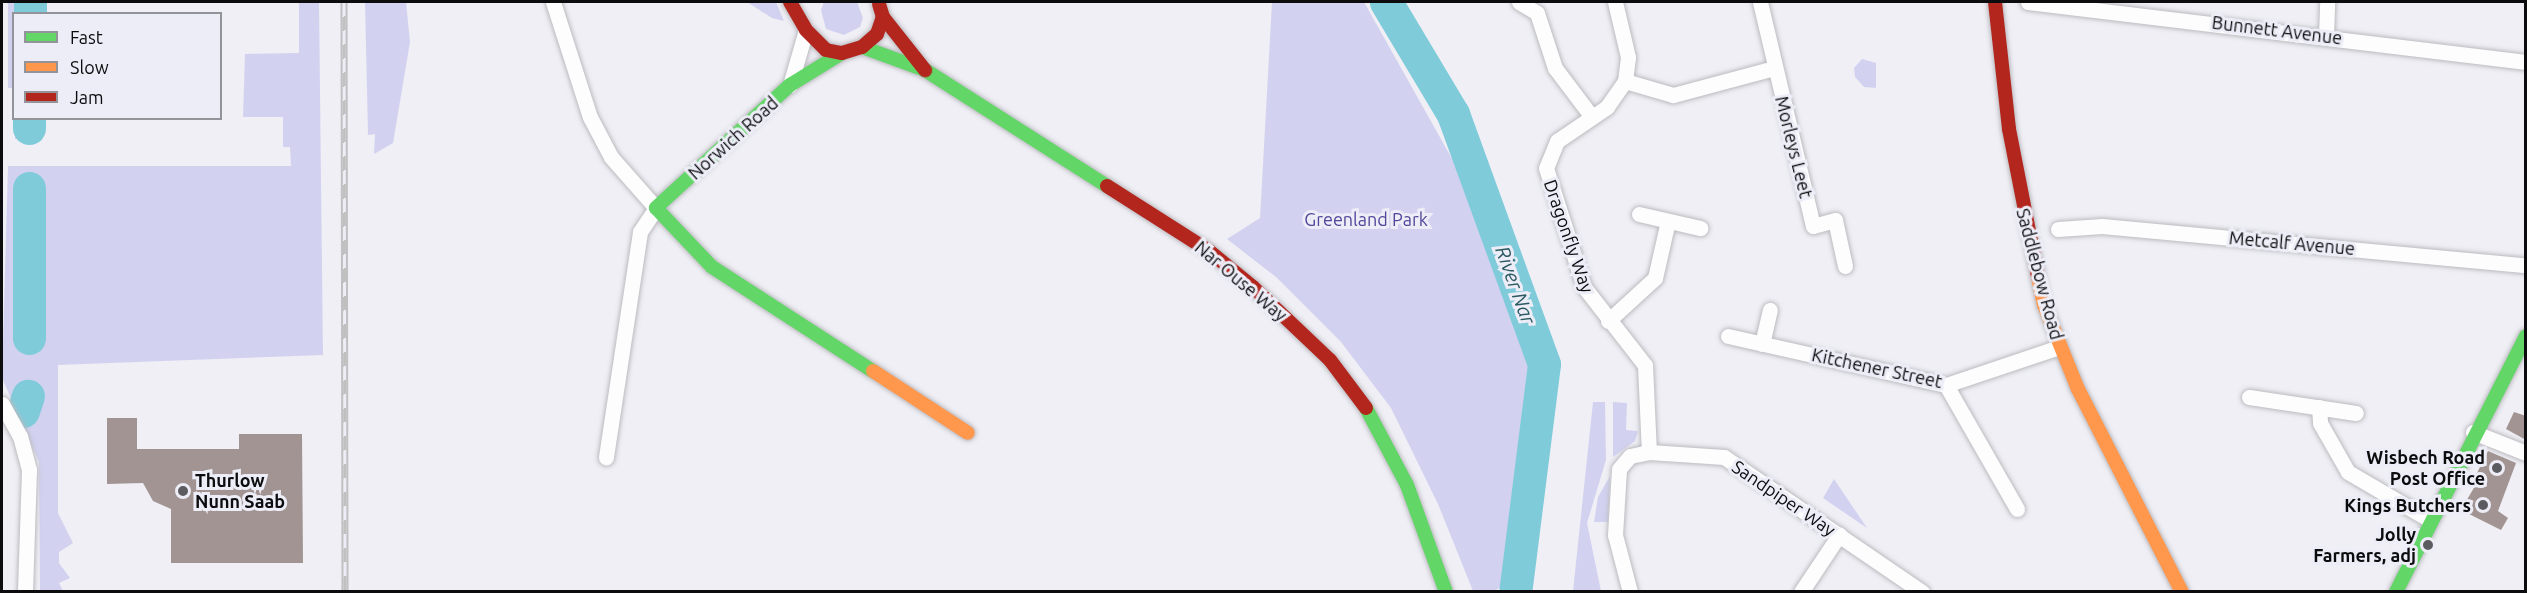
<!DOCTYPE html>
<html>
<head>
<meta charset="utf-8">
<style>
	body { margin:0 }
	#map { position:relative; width:2527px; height:593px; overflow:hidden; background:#efeff5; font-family:Ubuntu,sans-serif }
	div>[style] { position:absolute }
	.green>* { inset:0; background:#d2d2f0 }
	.river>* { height:33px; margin:-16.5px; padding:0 16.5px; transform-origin:16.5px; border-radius:16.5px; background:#7fcbda }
	.building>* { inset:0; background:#a19492 }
	.roads { filter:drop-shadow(0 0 2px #bbbbc0) drop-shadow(0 0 2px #bbbbc0) }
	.street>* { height:15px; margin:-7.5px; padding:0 7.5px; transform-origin:7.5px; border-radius:7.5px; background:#fdfdfe }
	.fast>* { height:14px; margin:-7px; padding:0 7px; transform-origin:7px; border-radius:7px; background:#63d668 }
	.slow>* { height:14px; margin:-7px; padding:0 7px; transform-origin:7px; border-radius:7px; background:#ff974d }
	.jam>* { height:14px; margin:-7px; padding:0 7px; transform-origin:7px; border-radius:7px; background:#b3261e }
	.rail>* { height:7px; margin-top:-3.5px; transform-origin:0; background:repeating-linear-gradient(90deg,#ededf7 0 14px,#c0c0c1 0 28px); box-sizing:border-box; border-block:2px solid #c0c0c1 }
	.dots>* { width:16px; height:16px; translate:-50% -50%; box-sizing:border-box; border:3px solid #ededf7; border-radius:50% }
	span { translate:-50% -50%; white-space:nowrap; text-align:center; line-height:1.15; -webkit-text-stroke:6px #ededf7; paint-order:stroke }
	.street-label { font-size:18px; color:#0c0c0f }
	.park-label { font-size:18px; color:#51479b }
	.poi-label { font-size:18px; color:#0c0c0f; font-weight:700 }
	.right { translate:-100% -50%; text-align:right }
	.left { translate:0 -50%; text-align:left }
	.water-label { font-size:20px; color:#2b5a62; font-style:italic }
	.frame { position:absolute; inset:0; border:3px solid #0c0c0f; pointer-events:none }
	.legend { position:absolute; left:12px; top:12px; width:210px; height:108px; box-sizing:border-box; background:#ededf7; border:2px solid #93939a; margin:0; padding:8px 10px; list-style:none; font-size:18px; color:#0c0c0f }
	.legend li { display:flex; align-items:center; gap:12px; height:30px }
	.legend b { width:30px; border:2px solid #93939a }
</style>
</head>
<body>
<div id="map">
	<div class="green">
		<div style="clip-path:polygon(8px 2px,43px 2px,43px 13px,14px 14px,13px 88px,8px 88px)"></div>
		<div style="clip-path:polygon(299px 2px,319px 2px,323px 355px,58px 365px,58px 513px,73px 543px,59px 552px,59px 563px,70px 578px,59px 583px,63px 591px,40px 591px,39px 462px,2px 378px,8px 166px,291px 166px,290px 147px,283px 147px,283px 117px,243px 117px,245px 54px,299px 53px)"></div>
		<div style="clip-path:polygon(365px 2px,406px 2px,410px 42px,393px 143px,374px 154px,375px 134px,368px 135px)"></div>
		<div style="clip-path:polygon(747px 2px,776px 2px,784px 21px,772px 18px)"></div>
		<div style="clip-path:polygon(824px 2px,857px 2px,863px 18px,860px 27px,844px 35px,826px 29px,821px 10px)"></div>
		<div style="clip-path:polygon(1272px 2px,1364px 2px,1460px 173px,1526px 350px,1531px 387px,1508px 583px,1494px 591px,1473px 591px,1438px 504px,1391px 408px,1341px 342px,1276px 277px,1227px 239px,1260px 218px)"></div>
		<div style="clip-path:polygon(1862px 59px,1876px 63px,1876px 88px,1864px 87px,1855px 77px,1854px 68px)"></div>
		<div style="clip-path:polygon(16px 119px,43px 119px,42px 140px,15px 139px)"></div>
		<div style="clip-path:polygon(1593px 402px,1605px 402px,1606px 460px,1587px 523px,1601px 591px,1573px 591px)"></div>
		<div style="clip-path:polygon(1613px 402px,1627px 403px,1626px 430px,1638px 431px,1635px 441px,1613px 457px)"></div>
		<div style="clip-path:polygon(1610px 476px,1608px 522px,1594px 522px,1598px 497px)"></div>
		<div style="clip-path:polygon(1834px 479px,1867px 528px,1823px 498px)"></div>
	</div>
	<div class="river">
		<div style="left:1386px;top:2px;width:131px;rotate:59.1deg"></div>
		<div style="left:1453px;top:114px;width:266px;rotate:70deg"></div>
		<div style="left:1544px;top:364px;width:230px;rotate:97.2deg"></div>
		<div style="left:30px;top:14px;width:12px;rotate:-90deg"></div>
		<div style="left:29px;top:128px;width:10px;rotate:-90deg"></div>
		<div style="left:29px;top:338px;width:150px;rotate:-90deg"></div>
		<div style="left:23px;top:411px;width:16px;rotate:-72deg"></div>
	</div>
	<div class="building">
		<div style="clip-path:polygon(2514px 412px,2526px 416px,2526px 440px,2506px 429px)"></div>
		<div style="clip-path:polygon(107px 418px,137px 418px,137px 449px,239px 449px,239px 434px,302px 434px,303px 563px,171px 563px,171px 509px,153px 501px,143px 483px,107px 484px)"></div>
		<div style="clip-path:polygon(2488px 451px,2516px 463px,2498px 511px,2508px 518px,2501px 530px,2461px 510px,2482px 474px,2477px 473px)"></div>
	</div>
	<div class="roads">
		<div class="street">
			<div style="left:553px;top:2px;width:121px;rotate:72.2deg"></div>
			<div style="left:590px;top:117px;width:45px;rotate:62.3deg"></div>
			<div style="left:611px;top:157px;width:68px;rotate:48.6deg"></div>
			<div style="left:656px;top:208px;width:29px;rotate:124deg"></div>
			<div style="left:640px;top:232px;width:228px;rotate:98.6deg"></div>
			<div style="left:1519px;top:2px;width:21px;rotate:31deg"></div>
			<div style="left:1537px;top:13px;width:58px;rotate:71.9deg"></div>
			<div style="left:1555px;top:68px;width:61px;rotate:52.9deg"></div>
			<div style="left:1615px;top:2px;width:57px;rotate:76.7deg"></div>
			<div style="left:1628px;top:57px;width:24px;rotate:97deg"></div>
			<div style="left:1625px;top:81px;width:32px;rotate:125deg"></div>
			<div style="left:1607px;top:107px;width:60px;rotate:145.8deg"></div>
			<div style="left:1557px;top:141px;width:29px;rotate:112deg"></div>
			<div style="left:1546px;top:168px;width:125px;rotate:72.3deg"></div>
			<div style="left:1584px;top:287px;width:99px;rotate:52deg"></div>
			<div style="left:1645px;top:365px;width:87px;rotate:87.4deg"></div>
			<div style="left:1760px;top:2px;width:230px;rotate:76.7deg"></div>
			<div style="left:1813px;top:226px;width:23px;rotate:-15deg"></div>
			<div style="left:1835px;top:220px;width:47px;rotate:77.7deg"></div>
			<div style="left:2028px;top:2px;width:502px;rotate:6.87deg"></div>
			<div style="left:2326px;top:36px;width:34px;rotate:-88deg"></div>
			<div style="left:1625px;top:81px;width:50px;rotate:16.3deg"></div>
			<div style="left:1673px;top:95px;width:105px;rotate:-15deg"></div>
			<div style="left:790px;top:85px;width:57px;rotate:-73.8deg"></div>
			<div style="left:1639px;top:214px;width:63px;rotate:12.9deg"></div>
			<div style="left:2058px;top:229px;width:44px;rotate:-3.9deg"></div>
			<div style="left:2102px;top:226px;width:426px;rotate:5.3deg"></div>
			<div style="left:1608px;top:321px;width:64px;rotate:-42.5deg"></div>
			<div style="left:1655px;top:278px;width:58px;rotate:-77.2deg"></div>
			<div style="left:1728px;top:336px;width:223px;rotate:12.7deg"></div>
			<div style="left:1946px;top:385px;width:119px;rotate:-18.6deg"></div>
			<div style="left:1762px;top:344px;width:35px;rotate:-77deg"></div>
			<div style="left:1946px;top:385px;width:143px;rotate:60.2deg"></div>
			<div style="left:2249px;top:397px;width:108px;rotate:8.5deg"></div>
			<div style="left:2px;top:404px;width:37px;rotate:61deg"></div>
			<div style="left:20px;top:436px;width:35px;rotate:75deg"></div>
			<div style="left:29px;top:470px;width:122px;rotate:91.9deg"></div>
			<div style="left:2319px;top:407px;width:16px;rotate:86deg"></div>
			<div style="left:2320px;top:423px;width:56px;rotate:60.3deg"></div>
			<div style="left:2348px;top:472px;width:95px;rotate:30.3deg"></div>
			<div style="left:2473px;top:432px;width:57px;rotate:21.6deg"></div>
			<div style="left:1630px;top:592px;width:59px;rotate:-104.7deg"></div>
			<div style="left:1615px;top:535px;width:66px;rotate:-86.5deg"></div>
			<div style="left:1619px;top:469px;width:17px;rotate:-50deg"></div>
			<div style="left:1630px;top:456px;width:19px;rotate:-12deg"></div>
			<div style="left:1649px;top:452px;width:75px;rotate:3.8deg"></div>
			<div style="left:1724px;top:457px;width:240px;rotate:34.3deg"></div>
			<div style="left:1801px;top:592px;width:69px;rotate:-56.3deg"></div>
		</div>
		<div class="fast">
			<div style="left:862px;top:47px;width:67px;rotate:20.1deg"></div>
			<div style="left:925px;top:70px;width:216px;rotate:32.5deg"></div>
			<div style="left:842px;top:53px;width:61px;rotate:148.4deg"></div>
			<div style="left:790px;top:85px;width:182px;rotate:137.5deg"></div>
			<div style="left:656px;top:208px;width:81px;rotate:46.5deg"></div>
			<div style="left:712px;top:267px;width:192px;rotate:32.9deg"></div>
			<div style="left:1366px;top:408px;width:87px;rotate:62deg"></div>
			<div style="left:1407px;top:485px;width:114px;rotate:70deg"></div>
			<div style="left:2396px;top:592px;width:287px;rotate:-63.1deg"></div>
		</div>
		<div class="slow">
			<div style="left:2038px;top:277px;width:29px;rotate:78deg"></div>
			<div style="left:2044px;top:305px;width:91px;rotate:68deg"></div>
			<div style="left:2078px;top:389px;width:228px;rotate:62.9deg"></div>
			<div style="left:873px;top:371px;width:113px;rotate:33.1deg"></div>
		</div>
		<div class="jam">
			<div style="left:790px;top:2px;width:32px;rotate:60deg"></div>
			<div style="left:806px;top:30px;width:28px;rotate:45deg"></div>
			<div style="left:826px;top:50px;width:16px;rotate:11deg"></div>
			<div style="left:842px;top:53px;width:21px;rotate:-17deg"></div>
			<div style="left:862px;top:47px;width:20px;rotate:-41deg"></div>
			<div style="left:877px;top:34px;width:18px;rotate:-71deg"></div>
			<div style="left:1995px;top:2px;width:128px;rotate:83.7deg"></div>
			<div style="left:2009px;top:129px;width:151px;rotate:78.9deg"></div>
			<div style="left:879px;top:4px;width:14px;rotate:73deg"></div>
			<div style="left:883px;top:17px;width:68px;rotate:51.6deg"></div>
			<div style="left:1107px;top:186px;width:121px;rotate:32.5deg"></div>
			<div style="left:1209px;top:251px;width:57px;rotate:39.3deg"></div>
			<div style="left:1253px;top:287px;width:106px;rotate:43.5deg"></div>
			<div style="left:1330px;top:360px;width:60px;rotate:53.1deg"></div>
		</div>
	</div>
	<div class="rail">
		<div style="left:344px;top:2px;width:590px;rotate:89.9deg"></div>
	</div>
	<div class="dots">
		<div style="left:2497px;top:468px;background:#5b5b60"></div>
		<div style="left:183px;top:491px;background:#5b5b60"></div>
		<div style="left:2483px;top:505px;background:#5b5b60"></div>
		<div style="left:2428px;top:545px;background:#5b5b60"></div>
	</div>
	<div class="street-label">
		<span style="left:2277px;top:30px;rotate:7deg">Bunnett Avenue</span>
		<span style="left:733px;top:138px;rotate:-42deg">Norwich Road</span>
		<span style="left:1794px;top:147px;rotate:76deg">Morleys Leet</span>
		<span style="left:1569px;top:236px;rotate:71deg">Dragonfly Way</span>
		<span style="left:2292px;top:243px;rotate:5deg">Metcalf Avenue</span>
		<span style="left:2040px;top:274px;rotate:75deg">Saddlebow Road</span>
		<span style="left:1241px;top:281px;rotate:40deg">Nar Ouse Way</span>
		<span style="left:1877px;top:368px;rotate:12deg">Kitchener Street</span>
		<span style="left:1784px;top:498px;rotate:34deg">Sandpiper Way</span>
	</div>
	<div class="park-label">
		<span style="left:1366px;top:219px">Greenland Park</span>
	</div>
	<div class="poi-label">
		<span class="right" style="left:2485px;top:468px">Wisbech Road<br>Post Office</span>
		<span class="left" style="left:195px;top:491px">Thurlow<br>Nunn Saab</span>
		<span class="right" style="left:2471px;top:505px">Kings Butchers</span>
		<span class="right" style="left:2416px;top:545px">Jolly<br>Farmers, adj</span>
	</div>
	<div class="water-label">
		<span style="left:1516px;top:285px;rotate:70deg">River Nar</span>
	</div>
	<div class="frame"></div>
	<ul class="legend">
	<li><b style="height:8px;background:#63d668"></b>Fast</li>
	<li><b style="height:8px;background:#ff974d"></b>Slow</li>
	<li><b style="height:8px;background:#b3261e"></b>Jam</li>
	</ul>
</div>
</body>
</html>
